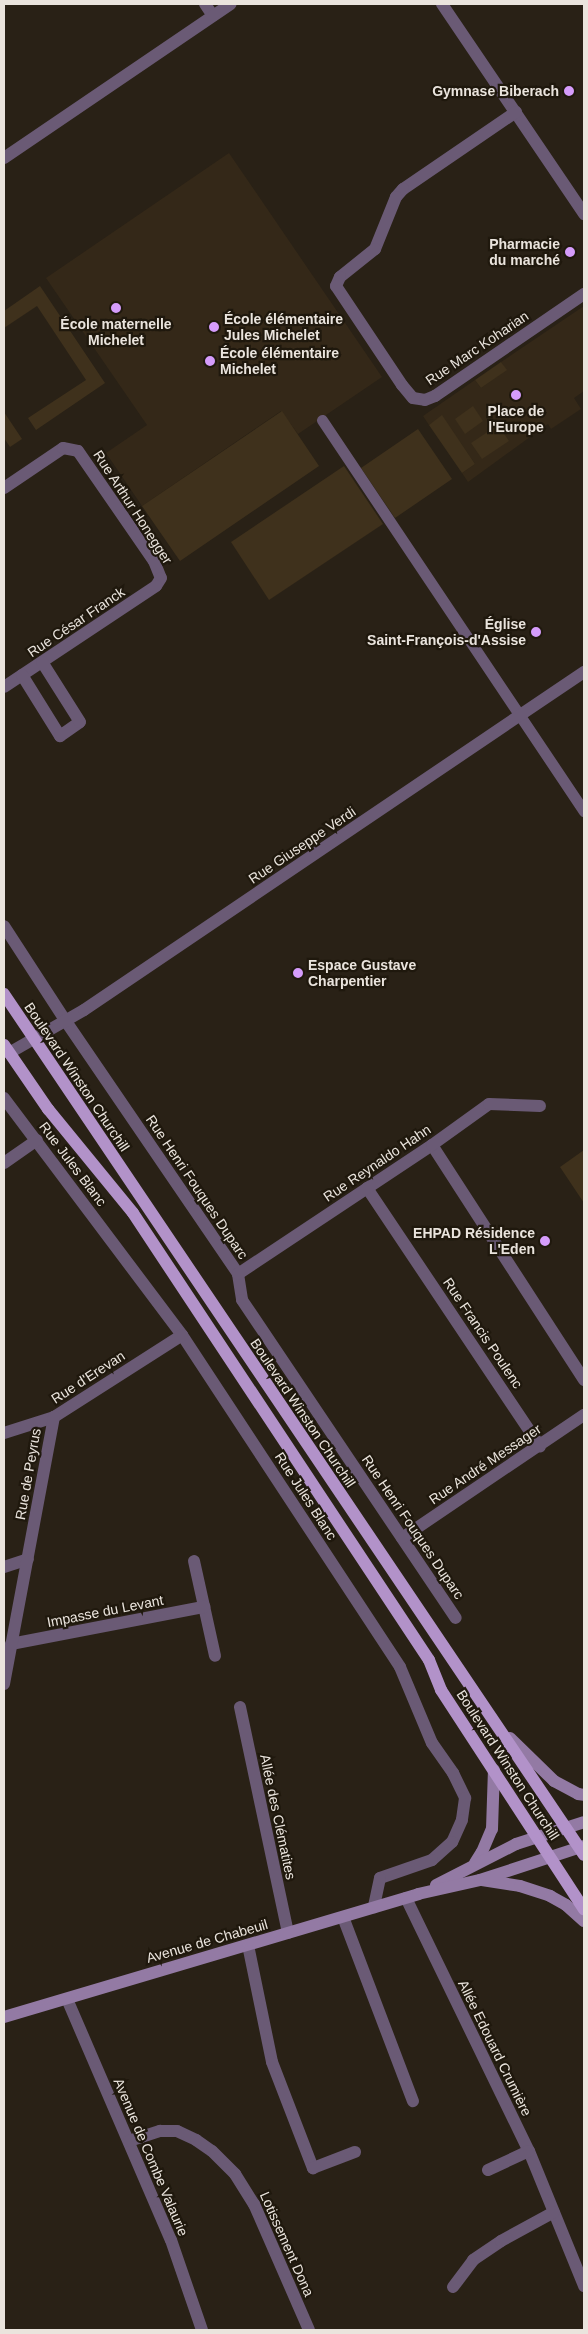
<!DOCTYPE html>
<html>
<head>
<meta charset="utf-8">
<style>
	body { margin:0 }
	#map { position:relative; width:588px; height:2334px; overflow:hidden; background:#292116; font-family:Helvetica,sans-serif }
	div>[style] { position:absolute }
	.built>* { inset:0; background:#342818 }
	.green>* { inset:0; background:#3f311c }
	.pedestrian>* { height:11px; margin:-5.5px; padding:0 5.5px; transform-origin:5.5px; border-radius:5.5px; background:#6a5a75 }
	.minor>* { height:12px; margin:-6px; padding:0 6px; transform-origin:6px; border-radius:6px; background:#6a5a75 }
	.secondary>* { height:12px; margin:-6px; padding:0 6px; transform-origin:6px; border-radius:6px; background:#937aa4 }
	.primary>* { height:12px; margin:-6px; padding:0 6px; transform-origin:6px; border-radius:6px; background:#b292c9 }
	.dots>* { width:14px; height:14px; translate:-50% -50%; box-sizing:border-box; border:2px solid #1f180d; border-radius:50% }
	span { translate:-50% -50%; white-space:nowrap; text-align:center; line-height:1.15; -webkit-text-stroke:4.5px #1f180d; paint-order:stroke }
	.poi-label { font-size:14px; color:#eae4dd; font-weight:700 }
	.right { translate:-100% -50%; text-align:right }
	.left { translate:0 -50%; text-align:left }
	.street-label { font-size:14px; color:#eae4dd }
	.frame { position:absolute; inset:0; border:5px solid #eae4dd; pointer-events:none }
</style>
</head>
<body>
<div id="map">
	<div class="built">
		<div style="clip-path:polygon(229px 153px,382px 377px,298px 434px,281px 411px,142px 506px,106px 453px,147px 425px,46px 278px)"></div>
		<div style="clip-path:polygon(584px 306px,584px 391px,574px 398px,581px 409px,551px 429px,548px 424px,468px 482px,462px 473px,475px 464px,442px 416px,429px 425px,423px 416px,475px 380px,481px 388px,506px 370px,501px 362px)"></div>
	</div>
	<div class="green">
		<div style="clip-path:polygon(40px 286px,105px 383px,36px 430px,28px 418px,86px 380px,37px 306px,4px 328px,4px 311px)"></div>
		<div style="clip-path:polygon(501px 362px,507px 370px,481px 388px,475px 380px)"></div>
		<div style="clip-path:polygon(473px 406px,483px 421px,465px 434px,455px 419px)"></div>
		<div style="clip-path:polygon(282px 411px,319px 466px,180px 561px,142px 506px)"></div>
		<div style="clip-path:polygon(4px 412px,22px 439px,10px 447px,4px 438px)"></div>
		<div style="clip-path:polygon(442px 415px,475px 464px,462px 473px,429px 425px)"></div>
		<div style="clip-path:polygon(498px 425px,509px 441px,482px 459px,471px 443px)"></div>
		<div style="clip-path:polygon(418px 429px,452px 479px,395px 518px,361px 468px)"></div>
		<div style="clip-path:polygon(344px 466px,383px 524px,269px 600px,231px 542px)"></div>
		<div style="clip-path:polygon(584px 1150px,584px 1203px,560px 1167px)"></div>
	</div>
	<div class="pedestrian">
		<div style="left:322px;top:420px;width:471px;rotate:56.2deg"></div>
	</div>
	<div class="minor">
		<div style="left:205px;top:4px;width:14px;rotate:56deg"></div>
		<div style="left:442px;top:4px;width:254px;rotate:55.9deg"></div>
		<div style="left:516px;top:112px;width:137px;rotate:145.7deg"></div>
		<div style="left:403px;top:189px;width:11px;rotate:131deg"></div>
		<div style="left:396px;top:197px;width:56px;rotate:112deg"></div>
		<div style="left:375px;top:249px;width:45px;rotate:141.3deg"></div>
		<div style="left:340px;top:277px;width:10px;rotate:114deg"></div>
		<div style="left:336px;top:286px;width:119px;rotate:56.3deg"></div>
		<div style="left:402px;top:385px;width:17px;rotate:50deg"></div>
		<div style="left:413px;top:398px;width:12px;rotate:9deg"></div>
		<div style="left:425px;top:400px;width:11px;rotate:-22deg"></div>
		<div style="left:435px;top:396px;width:181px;rotate:-34.4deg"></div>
		<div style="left:4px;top:158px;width:274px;rotate:-34.2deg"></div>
		<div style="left:4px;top:488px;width:71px;rotate:-34.1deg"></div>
		<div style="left:63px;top:448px;width:15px;rotate:11deg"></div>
		<div style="left:78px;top:451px;width:134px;rotate:55.4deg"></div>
		<div style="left:154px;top:561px;width:18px;rotate:68deg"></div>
		<div style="left:161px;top:578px;width:9px;rotate:122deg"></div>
		<div style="left:156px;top:586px;width:182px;rotate:146.4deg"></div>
		<div style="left:22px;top:675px;width:72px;rotate:58.1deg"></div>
		<div style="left:60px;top:736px;width:24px;rotate:-35deg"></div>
		<div style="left:80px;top:722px;width:71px;rotate:-122.3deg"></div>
		<div style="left:4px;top:926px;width:112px;rotate:57deg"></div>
		<div style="left:65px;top:1020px;width:307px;rotate:55.7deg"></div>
		<div style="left:238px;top:1274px;width:26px;rotate:81deg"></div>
		<div style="left:242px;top:1300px;width:383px;rotate:56.1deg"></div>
		<div style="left:9px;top:1053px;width:86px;rotate:-29.8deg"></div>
		<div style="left:84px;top:1010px;width:604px;rotate:-34.06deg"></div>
		<div style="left:4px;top:1098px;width:296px;rotate:53.1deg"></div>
		<div style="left:182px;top:1335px;width:397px;rotate:56.7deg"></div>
		<div style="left:400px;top:1667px;width:82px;rotate:67.2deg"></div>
		<div style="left:432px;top:1743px;width:37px;rotate:55deg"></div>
		<div style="left:453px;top:1773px;width:28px;rotate:64deg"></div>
		<div style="left:465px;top:1798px;width:22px;rotate:98deg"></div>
		<div style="left:462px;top:1820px;width:24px;rotate:114deg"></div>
		<div style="left:452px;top:1842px;width:27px;rotate:138deg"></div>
		<div style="left:432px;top:1860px;width:55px;rotate:160.9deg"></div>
		<div style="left:380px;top:1878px;width:30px;rotate:102deg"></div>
		<div style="left:432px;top:1145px;width:280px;rotate:57.1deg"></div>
		<div style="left:4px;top:1163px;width:40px;rotate:-34.9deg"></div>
		<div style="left:367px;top:1188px;width:311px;rotate:56.2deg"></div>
		<div style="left:238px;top:1274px;width:233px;rotate:-33.6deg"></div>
		<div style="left:432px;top:1145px;width:70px;rotate:-35.7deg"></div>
		<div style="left:489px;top:1104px;width:51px;rotate:2.2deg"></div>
		<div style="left:4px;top:1433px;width:52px;rotate:-17.7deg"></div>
		<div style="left:54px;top:1417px;width:152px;rotate:-32.6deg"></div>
		<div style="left:402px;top:1538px;width:220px;rotate:-34.1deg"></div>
		<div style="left:194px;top:1561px;width:97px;rotate:77.5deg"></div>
		<div style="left:4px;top:1567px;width:25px;rotate:-18deg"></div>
		<div style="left:11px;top:1644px;width:197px;rotate:-10.9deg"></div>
		<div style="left:4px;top:1684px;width:272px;rotate:-79.4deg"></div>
		<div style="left:240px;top:1707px;width:231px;rotate:78deg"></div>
		<div style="left:406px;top:1898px;width:281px;rotate:64.1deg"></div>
		<div style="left:529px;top:2151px;width:146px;rotate:67.8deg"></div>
		<div style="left:343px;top:1917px;width:197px;rotate:69.2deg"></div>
		<div style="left:248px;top:1945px;width:119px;rotate:78.4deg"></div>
		<div style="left:272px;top:2062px;width:114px;rotate:68.9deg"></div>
		<div style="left:313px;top:2168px;width:45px;rotate:-20.9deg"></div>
		<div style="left:67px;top:1999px;width:262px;rotate:66.7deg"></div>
		<div style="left:171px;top:2240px;width:95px;rotate:71deg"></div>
		<div style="left:129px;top:2141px;width:33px;rotate:-18deg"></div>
		<div style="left:160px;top:2131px;width:17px"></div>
		<div style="left:177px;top:2131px;width:21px;rotate:25deg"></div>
		<div style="left:196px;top:2140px;width:19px;rotate:35deg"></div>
		<div style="left:212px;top:2151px;width:33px;rotate:45deg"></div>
		<div style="left:235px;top:2174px;width:36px;rotate:58deg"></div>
		<div style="left:254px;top:2204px;width:137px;rotate:66.4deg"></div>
		<div style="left:488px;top:2170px;width:45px;rotate:-24.9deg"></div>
		<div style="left:453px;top:2287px;width:34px;rotate:-53deg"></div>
		<div style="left:473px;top:2260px;width:34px;rotate:-34deg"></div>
		<div style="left:501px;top:2241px;width:60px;rotate:-28.7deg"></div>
	</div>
	<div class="secondary">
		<div style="left:510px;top:1738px;width:62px;rotate:44.3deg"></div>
		<div style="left:554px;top:1781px;width:27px;rotate:28deg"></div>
		<div style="left:578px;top:1794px;width:6px;rotate:9deg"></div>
		<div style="left:475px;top:1863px;width:13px;rotate:-58deg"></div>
		<div style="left:482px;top:1852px;width:25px;rotate:-67deg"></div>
		<div style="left:492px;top:1829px;width:59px;rotate:-88.1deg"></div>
		<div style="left:482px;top:1880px;width:38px;rotate:9deg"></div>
		<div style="left:520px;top:1886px;width:32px;rotate:18deg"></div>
		<div style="left:550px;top:1896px;width:18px;rotate:29deg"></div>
		<div style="left:566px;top:1905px;width:24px;rotate:42deg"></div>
		<div style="left:436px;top:1885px;width:90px;rotate:-27.1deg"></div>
		<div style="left:516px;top:1844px;width:71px;rotate:-17.9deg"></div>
		<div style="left:4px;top:2017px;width:432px;rotate:-16.5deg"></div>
		<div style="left:418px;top:1894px;width:64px;rotate:-12.7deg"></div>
		<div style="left:480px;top:1880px;width:109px;rotate:-18.1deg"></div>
	</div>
	<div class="primary">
		<div style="left:4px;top:994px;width:1038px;rotate:56.03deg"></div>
		<div style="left:4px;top:1045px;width:78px;rotate:55.5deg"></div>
		<div style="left:48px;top:1109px;width:134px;rotate:50.7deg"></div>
		<div style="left:133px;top:1213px;width:536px;rotate:56.49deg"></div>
		<div style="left:429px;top:1660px;width:32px;rotate:68deg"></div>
		<div style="left:441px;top:1690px;width:262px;rotate:56.9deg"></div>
	</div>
	<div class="dots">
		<div style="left:569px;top:91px;background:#d59cfb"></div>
		<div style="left:570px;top:252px;background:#d59cfb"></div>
		<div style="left:116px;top:308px;background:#d59cfb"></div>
		<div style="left:214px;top:327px;background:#d59cfb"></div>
		<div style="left:210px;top:361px;background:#d59cfb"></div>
		<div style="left:516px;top:395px;background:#d59cfb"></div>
		<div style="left:536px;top:632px;background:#d59cfb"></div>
		<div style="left:298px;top:973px;background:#d59cfb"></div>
		<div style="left:545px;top:1241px;background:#d59cfb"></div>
	</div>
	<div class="poi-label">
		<span class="right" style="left:559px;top:91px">Gymnase Biberach</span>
		<span class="right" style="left:560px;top:252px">Pharmacie<br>du marché</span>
		<span class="left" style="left:224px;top:327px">École élémentaire<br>Jules Michelet</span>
		<span style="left:116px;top:332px">École maternelle<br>Michelet</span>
		<span class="left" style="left:220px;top:361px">École élémentaire<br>Michelet</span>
		<span style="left:516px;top:419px">Place de<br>l'Europe</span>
		<span class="right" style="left:526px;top:632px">Église<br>Saint-François-d'Assise</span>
		<span class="left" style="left:308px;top:973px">Espace Gustave<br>Charpentier</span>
		<span class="right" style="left:535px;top:1241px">EHPAD Résidence<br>L'Eden</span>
	</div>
	<div class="street-label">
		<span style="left:477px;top:348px;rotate:-34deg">Rue Marc Koharian</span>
		<span style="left:133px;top:507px;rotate:57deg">Rue Arthur Honegger</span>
		<span style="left:76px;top:622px;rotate:-34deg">Rue César Franck</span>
		<span style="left:302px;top:845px;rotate:-34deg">Rue Giuseppe Verdi</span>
		<span style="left:77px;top:1077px;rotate:56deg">Boulevard Winston Churchill</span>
		<span style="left:377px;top:1163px;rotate:-34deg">Rue Reynaldo Hahn</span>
		<span style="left:73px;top:1164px;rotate:53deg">Rue Jules Blanc</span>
		<span style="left:197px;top:1187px;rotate:56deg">Rue Henri Fouques Duparc</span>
		<span style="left:483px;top:1333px;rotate:56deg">Rue Francis Poulenc</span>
		<span style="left:88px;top:1377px;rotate:-33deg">Rue d'Erevan</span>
		<span style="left:303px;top:1413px;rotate:56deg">Boulevard Winston Churchill</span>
		<span style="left:485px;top:1464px;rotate:-34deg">Rue André Messager</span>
		<span style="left:28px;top:1474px;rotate:-80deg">Rue de Peyrus</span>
		<span style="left:306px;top:1496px;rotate:57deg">Rue Jules Blanc</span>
		<span style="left:413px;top:1527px;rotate:56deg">Rue Henri Fouques Duparc</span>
		<span style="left:105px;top:1611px;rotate:-11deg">Impasse du Levant</span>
		<span style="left:508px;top:1765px;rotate:57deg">Boulevard Winston Churchill</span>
		<span style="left:278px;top:1817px;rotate:78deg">Allée des Clématites</span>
		<span style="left:207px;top:1941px;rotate:-16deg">Avenue de Chabeuil</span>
		<span style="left:495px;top:2048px;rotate:64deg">Allée Edouard Crumière</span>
		<span style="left:151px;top:2157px;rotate:67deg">Avenue de Combe Valaurie</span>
		<span style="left:287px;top:2244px;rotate:66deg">Lotissement Dona</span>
	</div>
	<div class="frame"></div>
</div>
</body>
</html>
